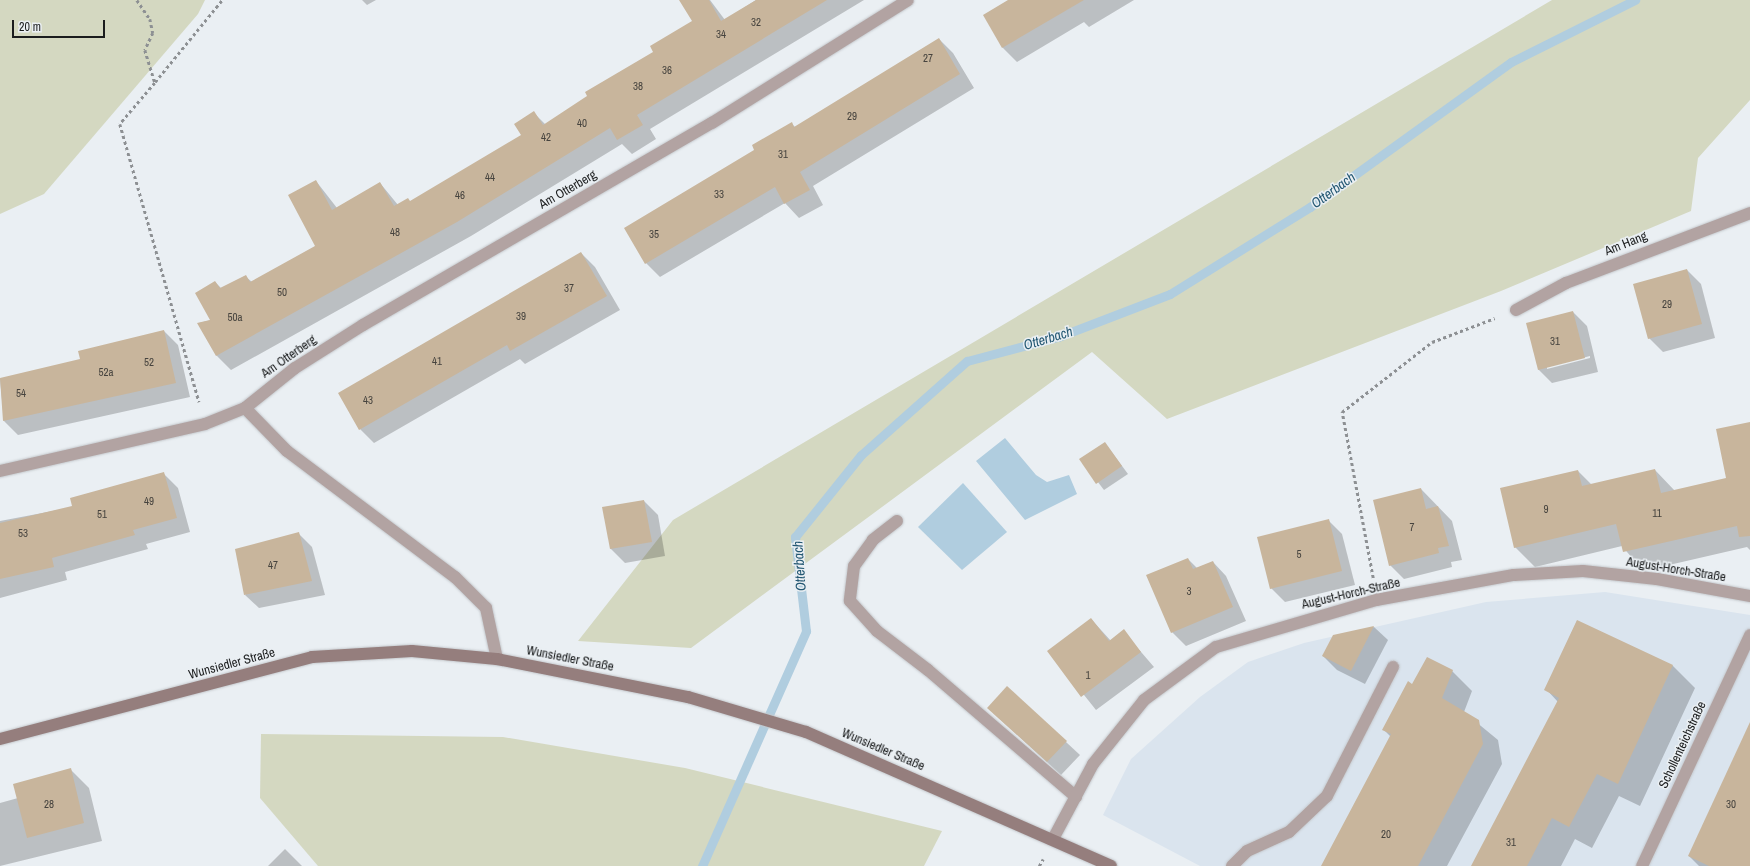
<!DOCTYPE html>
<html>
<head>
<meta charset="utf-8">
<style>
	body { margin:0 }
	#map { position:relative; width:1750px; height:866px; overflow:hidden; background:#eaeff3; font-family:"Archivo Narrow",sans-serif }
	div>[style] { position:absolute }
	.built>* { inset:0; background:#dae4ee }
	.green>* { inset:0; background:#d4d8c1 }
	.water>* { inset:0; background:#b0cddf }
	.shadow>* { inset:0; background:#0003 }
	.stream>* { height:9px; margin:-4.5px; padding:0 4.5px; transform-origin:4.5px; border-radius:4.5px; background:#b0cddf }
	.building>* { inset:0; background:#c8b59c }
	.path>* { height:2.5px; margin-top:-1.25px; transform-origin:0; background:repeating-linear-gradient(90deg,#8d9093 0 3px,transparent 0 6px) }
	.roads { filter:drop-shadow(0 0 1px #c5c9cd) drop-shadow(0 0 1px #c5c9cd) }
	.lane>* { height:12px; margin:-6px; padding:0 6px; transform-origin:6px; border-radius:6px; background:#b2a3a2 }
	.street>* { height:12px; margin:-6px; padding:0 6px; transform-origin:6px; border-radius:6px; background:#b2a3a2 }
	.secondary>* { height:12px; margin:-6px; padding:0 6px; transform-origin:6px; border-radius:6px; background:#957e7d }
	span { translate:-50% -50%; white-space:nowrap; text-align:center; line-height:1.15; -webkit-text-stroke:3px #eaeff3; paint-order:stroke }
	.number-label { font-size:11px; color:#46433e }
	.number-label span { -webkit-text-stroke-width:0 }
	.street-label { font-size:13px; color:#1b1d1e }
	.water-label { font-size:14px; color:#255974; font-style:italic }
	.scale { position:absolute; left:12px; top:20px; width:93px; height:18px; box-sizing:border-box; border:2px solid #1b1d1e; border-top:0; padding-left:5px; font-size:12px; line-height:14px; white-space:nowrap; color:#1b1d1e; -webkit-text-stroke:3px #eaeff3; paint-order:stroke }
</style>
</head>
<body>
<div id="map">
	<div class="built">
		<div style="clip-path:polygon(1605px 592px,1750px 615px,1750px 866px,1200px 866px,1103px 815px,1131px 759px,1200px 697px,1248px 662px,1304px 643px,1486px 602px)"></div>
	</div>
	<div class="green">
		<div style="clip-path:polygon(0 0,205px 0,198px 14px,44px 194px,0 214px)"></div>
		<div style="clip-path:polygon(1552px 0,1750px 0,1750px 100px,1698px 158px,1691px 211px,1501px 291px,1167px 419px,1092px 352px,691px 648px,578px 641px,673px 520px)"></div>
		<div style="clip-path:polygon(261px 734px,503px 737px,685px 768px,942px 831px,924px 866px,318px 866px,260px 798px)"></div>
	</div>
	<div class="water">
		<div style="clip-path:polygon(1005px 438px,1036px 475px,1047px 482px,1069px 475px,1077px 494px,1025px 520px,976px 461px)"></div>
		<div style="clip-path:polygon(963px 483px,1007px 532px,962px 570px,918px 527px)"></div>
	</div>
	<div class="shadow">
		<div style="clip-path:polygon(362px 0,376px 0,367px 5px)"></div>
		<div style="clip-path:polygon(694px 0,710px 0,725px 20px,756px 0,864px 0,650px 129px,656px 139px,632px 154px,622px 144px,471px 236px,231px 370px,217px 356px,199px 323px,211px 320px,215px 282px,222px 289px,245px 276px,252px 282px,316px 246px,316px 181px,337px 208px,380px 183px,398px 205px,410px 202px,523px 135px,534px 113px,546px 125px,655px 53px,694px 22px)"></div>
		<div style="clip-path:polygon(1009px 0,1134px 0,1089px 27px,1084px 22px,1017px 62px,1003px 48px,984px 15px)"></div>
		<div style="clip-path:polygon(939px 39px,953px 53px,974px 88px,813px 186px,823px 205px,799px 218px,785px 203px,660px 277px,646px 263px,756px 150px,792px 124px,796px 128px)"></div>
		<div style="clip-path:polygon(581px 253px,595px 267px,620px 310px,525px 364px,520px 359px,374px 443px,360px 429px)"></div>
		<div style="clip-path:polygon(1687px 270px,1701px 284px,1715px 338px,1663px 352px,1649px 338px)"></div>
		<div style="clip-path:polygon(evenodd,1573px 312px,1587px 326px,1598px 372px,1552px 383px,1538px 369px,1573px 312px,1590px 356px,1590px 358px,1547px 369px,1547px 367px,1590px 356px)"></div>
		<div style="clip-path:polygon(164px 331px,178px 345px,190px 397px,18px 435px,4px 421px,0 379px,81px 360px)"></div>
		<div style="clip-path:polygon(1750px 423px,1750px 550px,1747px 547px,1643px 571px,1622px 546px,1535px 567px,1515px 547px,1578px 471px,1592px 485px,1655px 470px,1675px 491px,1728px 479px)"></div>
		<div style="clip-path:polygon(1105px 443px,1128px 474px,1104px 490px,1081px 460px)"></div>
		<div style="clip-path:polygon(164px 474px,178px 488px,190px 532px,146px 544px,148px 549px,65px 572px,67px 580px,0 598px,0 521px,74px 507px)"></div>
		<div style="clip-path:polygon(1421px 489px,1452px 521px,1462px 560px,1451px 562px,1452px 567px,1404px 579px,1390px 565px)"></div>
		<div style="clip-path:polygon(644px 501px,658px 515px,665px 556px,625px 563px,611px 549px,604px 508px)"></div>
		<div style="clip-path:polygon(1328px 520px,1342px 534px,1355px 585px,1285px 602px,1271px 588px)"></div>
		<div style="clip-path:polygon(298px 533px,312px 547px,325px 595px,259px 608px,245px 595px)"></div>
		<div style="clip-path:polygon(1188px 559px,1197px 568px,1213px 562px,1226px 576px,1246px 621px,1186px 646px,1172px 632px)"></div>
		<div style="clip-path:polygon(1091px 619px,1111px 641px,1123px 631px,1154px 667px,1096px 710px,1049px 651px)"></div>
		<div style="clip-path:polygon(1577px 621px,1673px 666px,1695px 688px,1640px 806px,1619px 796px,1592px 848px,1575px 839px,1561px 866px,1472px 866px,1558px 702px,1546px 689px)"></div>
		<div style="clip-path:polygon(1374px 627px,1388px 640px,1365px 684px,1337px 670px,1323px 656px,1334px 636px)"></div>
		<div style="clip-path:polygon(1452px 671px,1472px 691px,1464px 712px,1498px 740px,1502px 764px,1447px 866px,1322px 866px,1391px 737px,1383px 729px,1412px 685px)"></div>
		<div style="clip-path:polygon(988px 708px,1066px 742px,1080px 755px,1061px 775px)"></div>
		<div style="clip-path:polygon(1750px 754px,1750px 866px,1699px 866px,1689px 856px)"></div>
		<div style="clip-path:polygon(71px 770px,89px 788px,102px 841px,0 866px,0 803px,18px 798px)"></div>
		<div style="clip-path:polygon(285px 849px,302px 866px,268px 866px)"></div>
	</div>
	<div class="stream">
		<div style="left:702px;top:866px;width:257px;rotate:-66.1deg"></div>
		<div style="left:806px;top:631px;width:95px;rotate:-96.7deg"></div>
		<div style="left:795px;top:537px;width:105px;rotate:-51.2deg"></div>
		<div style="left:861px;top:455px;width:142px;rotate:-41.6deg"></div>
		<div style="left:967px;top:361px;width:94px;rotate:-14.8deg"></div>
		<div style="left:1058px;top:337px;width:120px;rotate:-21deg"></div>
		<div style="left:1170px;top:294px;width:165px;rotate:-31.9deg"></div>
		<div style="left:1310px;top:207px;width:248px;rotate:-35.8deg"></div>
		<div style="left:1511px;top:62px;width:139px;rotate:-26.6deg"></div>
	</div>
	<div class="building">
		<div style="clip-path:polygon(679px 0,709px 0,721px 21px,756px 0,827px 0,637px 115px,643px 125px,617px 140px,610px 128px,457px 222px,216px 356px,197px 323px,210px 320px,195px 293px,215px 281px,220px 288px,246px 275px,250px 282px,315px 246px,288px 195px,316px 180px,332px 210px,380px 182px,394px 206px,408px 198px,410px 201px,521px 135px,514px 124px,534px 111px,543px 125px,587px 96px,585px 92px,653px 52px,650px 46px,692px 21px)"></div>
		<div style="clip-path:polygon(1008px 0,1084px 0,1002px 48px,983px 15px)"></div>
		<div style="clip-path:polygon(939px 38px,960px 74px,800px 172px,810px 190px,784px 204px,775px 187px,645px 264px,624px 228px,754px 150px,752px 145px,792px 122px,794px 127px)"></div>
		<div style="clip-path:polygon(581px 252px,607px 296px,510px 351px,507px 345px,359px 430px,338px 393px)"></div>
		<div style="clip-path:polygon(1687px 269px,1702px 324px,1648px 339px,1633px 284px)"></div>
		<div style="clip-path:polygon(1573px 311px,1585px 358px,1538px 370px,1526px 323px)"></div>
		<div style="clip-path:polygon(164px 330px,176px 383px,3px 421px,0 378px,80px 359px,78px 351px)"></div>
		<div style="clip-path:polygon(1750px 422px,1750px 536px,1739px 537px,1737px 526px,1623px 552px,1616px 524px,1514px 548px,1500px 488px,1578px 470px,1582px 486px,1655px 469px,1661px 493px,1726px 478px,1716px 429px)"></div>
		<div style="clip-path:polygon(1105px 442px,1122px 466px,1096px 484px,1079px 459px)"></div>
		<div style="clip-path:polygon(164px 472px,177px 518px,133px 530px,135px 535px,52px 558px,54px 567px,0 579px,0 523px,72px 506px,70px 498px)"></div>
		<div style="clip-path:polygon(1421px 488px,1426px 509px,1438px 506px,1449px 546px,1438px 548px,1439px 553px,1389px 566px,1373px 500px)"></div>
		<div style="clip-path:polygon(644px 500px,652px 542px,610px 549px,602px 507px)"></div>
		<div style="clip-path:polygon(1329px 519px,1342px 571px,1270px 589px,1257px 537px)"></div>
		<div style="clip-path:polygon(299px 532px,312px 581px,244px 595px,235px 549px)"></div>
		<div style="clip-path:polygon(1188px 558px,1193px 569px,1213px 561px,1233px 607px,1171px 633px,1146px 575px)"></div>
		<div style="clip-path:polygon(1091px 618px,1109px 641px,1124px 629px,1141px 652px,1081px 697px,1047px 651px)"></div>
		<div style="clip-path:polygon(1577px 620px,1673px 665px,1618px 784px,1597px 774px,1569px 827px,1552px 818px,1527px 866px,1471px 866px,1559px 698px,1544px 690px)"></div>
		<div style="clip-path:polygon(1374px 626px,1351px 671px,1322px 656px,1333px 635px)"></div>
		<div style="clip-path:polygon(1427px 657px,1453px 670px,1442px 698px,1479px 720px,1483px 744px,1418px 866px,1321px 866px,1391px 734px,1382px 730px,1408px 681px,1412px 684px)"></div>
		<div style="clip-path:polygon(1007px 686px,1067px 741px,1047px 762px,987px 708px)"></div>
		<div style="clip-path:polygon(1750px 722px,1750px 866px,1709px 866px,1688px 856px)"></div>
		<div style="clip-path:polygon(71px 768px,84px 823px,27px 838px,13px 784px)"></div>
	</div>
	<div class="path">
		<div style="left:137px;top:0;width:23px;rotate:56deg"></div>
		<div style="left:150px;top:19px;width:14px;rotate:78deg"></div>
		<div style="left:153px;top:33px;width:19px;rotate:115deg"></div>
		<div style="left:145px;top:50px;width:34px;rotate:73deg"></div>
		<div style="left:155px;top:83px;width:54px;rotate:130.5deg"></div>
		<div style="left:120px;top:124px;width:289px;rotate:74.1deg"></div>
		<div style="left:155px;top:82px;width:106px;rotate:-50.7deg"></div>
		<div style="left:1373px;top:578px;width:169px;rotate:-100.6deg"></div>
		<div style="left:1342px;top:412px;width:114px;rotate:-37.9deg"></div>
		<div style="left:1432px;top:342px;width:67px;rotate:-20.9deg"></div>
		<div style="left:1039px;top:866px;width:8px;rotate:-60deg"></div>
	</div>
	<div class="roads">
		<div class="lane">
			<div style="left:897px;top:521px;width:31px;rotate:142deg"></div>
			<div style="left:873px;top:540px;width:32px;rotate:126deg"></div>
			<div style="left:854px;top:566px;width:35px;rotate:97deg"></div>
			<div style="left:850px;top:601px;width:40px;rotate:48deg"></div>
			<div style="left:877px;top:631px;width:64px;rotate:37.4deg"></div>
			<div style="left:928px;top:670px;width:195px;rotate:40.6deg"></div>
			<div style="left:1232px;top:866px;width:21px;rotate:-45deg"></div>
			<div style="left:1247px;top:851px;width:46px;rotate:-24.3deg"></div>
			<div style="left:1289px;top:832px;width:52px;rotate:-43.5deg"></div>
			<div style="left:1327px;top:796px;width:145px;rotate:-62.9deg"></div>
		</div>
		<div class="street">
			<div style="left:1516px;top:310px;width:57px;rotate:-28.4deg"></div>
			<div style="left:1566px;top:283px;width:197px;rotate:-20.8deg"></div>
			<div style="left:245px;top:408px;width:60px;rotate:45.7deg"></div>
			<div style="left:287px;top:451px;width:210px;rotate:36.9deg"></div>
			<div style="left:455px;top:577px;width:44px;rotate:45deg"></div>
			<div style="left:486px;top:608px;width:52px;rotate:77.8deg"></div>
			<div style="left:0;top:471px;width:210px;rotate:-12.9deg"></div>
			<div style="left:205px;top:424px;width:43px;rotate:-21.8deg"></div>
			<div style="left:245px;top:408px;width:64px;rotate:-38.7deg"></div>
			<div style="left:295px;top:368px;width:80px;rotate:-32.3deg"></div>
			<div style="left:363px;top:325px;width:403px;rotate:-30.1deg"></div>
			<div style="left:712px;top:123px;width:231px;rotate:-32.1deg"></div>
			<div style="left:1053px;top:839px;width:85px;rotate:-61.9deg"></div>
			<div style="left:1093px;top:764px;width:82px;rotate:-51.4deg"></div>
			<div style="left:1144px;top:700px;width:89px;rotate:-36.4deg"></div>
			<div style="left:1216px;top:647px;width:167px;rotate:-16.4deg"></div>
			<div style="left:1376px;top:600px;width:140px;rotate:-10.3deg"></div>
			<div style="left:1514px;top:575px;width:69px;rotate:-3.3deg"></div>
			<div style="left:1583px;top:571px;width:74px;rotate:6.2deg"></div>
			<div style="left:1657px;top:579px;width:95px;rotate:10.4deg"></div>
			<div style="left:1642px;top:866px;width:255px;rotate:-64.9deg"></div>
		</div>
		<div class="secondary">
			<div style="left:0;top:739px;width:323px;rotate:-14.7deg"></div>
			<div style="left:312px;top:657px;width:100px;rotate:-3.4deg"></div>
			<div style="left:412px;top:651px;width:85px;rotate:5.4deg"></div>
			<div style="left:497px;top:659px;width:195px;rotate:11.3deg"></div>
			<div style="left:688px;top:697px;width:123px;rotate:16.5deg"></div>
			<div style="left:806px;top:732px;width:333px;rotate:23.7deg"></div>
		</div>
	</div>
	<div class="number-label">
		<span style="left:756px;top:22px">32</span>
		<span style="left:721px;top:34px">34</span>
		<span style="left:928px;top:58px">27</span>
		<span style="left:667px;top:70px">36</span>
		<span style="left:638px;top:86px">38</span>
		<span style="left:852px;top:116px">29</span>
		<span style="left:582px;top:123px">40</span>
		<span style="left:546px;top:137px">42</span>
		<span style="left:783px;top:154px">31</span>
		<span style="left:490px;top:177px">44</span>
		<span style="left:719px;top:194px">33</span>
		<span style="left:460px;top:195px">46</span>
		<span style="left:395px;top:232px">48</span>
		<span style="left:654px;top:234px">35</span>
		<span style="left:569px;top:288px">37</span>
		<span style="left:282px;top:292px">50</span>
		<span style="left:1667px;top:304px">29</span>
		<span style="left:521px;top:316px">39</span>
		<span style="left:235px;top:317px">50a</span>
		<span style="left:1555px;top:341px">31</span>
		<span style="left:437px;top:361px">41</span>
		<span style="left:149px;top:362px">52</span>
		<span style="left:106px;top:372px">52a</span>
		<span style="left:21px;top:393px">54</span>
		<span style="left:368px;top:400px">43</span>
		<span style="left:149px;top:501px">49</span>
		<span style="left:1546px;top:509px">9</span>
		<span style="left:1657px;top:513px">11</span>
		<span style="left:102px;top:514px">51</span>
		<span style="left:1412px;top:527px">7</span>
		<span style="left:23px;top:533px">53</span>
		<span style="left:1299px;top:554px">5</span>
		<span style="left:273px;top:565px">47</span>
		<span style="left:1189px;top:591px">3</span>
		<span style="left:1088px;top:675px">1</span>
		<span style="left:49px;top:804px">28</span>
		<span style="left:1731px;top:804px">30</span>
		<span style="left:1386px;top:834px">20</span>
		<span style="left:1511px;top:842px">31</span>
	</div>
	<div class="street-label">
		<span style="left:568px;top:190px;rotate:-30deg">Am Otterberg</span>
		<span style="left:1626px;top:244px;rotate:-22deg">Am Hang</span>
		<span style="left:289px;top:357px;rotate:-35deg">Am Otterberg</span>
		<span style="left:1676px;top:570px;rotate:9deg">August-Horch-Straße</span>
		<span style="left:1351px;top:594px;rotate:-13deg">August-Horch-Straße</span>
		<span style="left:570px;top:659px;rotate:11deg">Wunsiedler Straße</span>
		<span style="left:232px;top:664px;rotate:-15deg">Wunsiedler Straße</span>
		<span style="left:1683px;top:745px;rotate:-65deg">Schollenteichstraße</span>
		<span style="left:883px;top:750px;rotate:23deg">Wunsiedler Straße</span>
	</div>
	<div class="water-label">
		<span style="left:1333px;top:190px;rotate:-36deg">Otterbach</span>
		<span style="left:1048px;top:338px;rotate:-17deg">Otterbach</span>
		<span style="left:799px;top:566px;rotate:-94deg">Otterbach</span>
	</div>
	<div class="scale">20 m</div>
</div>
</body>
</html>
